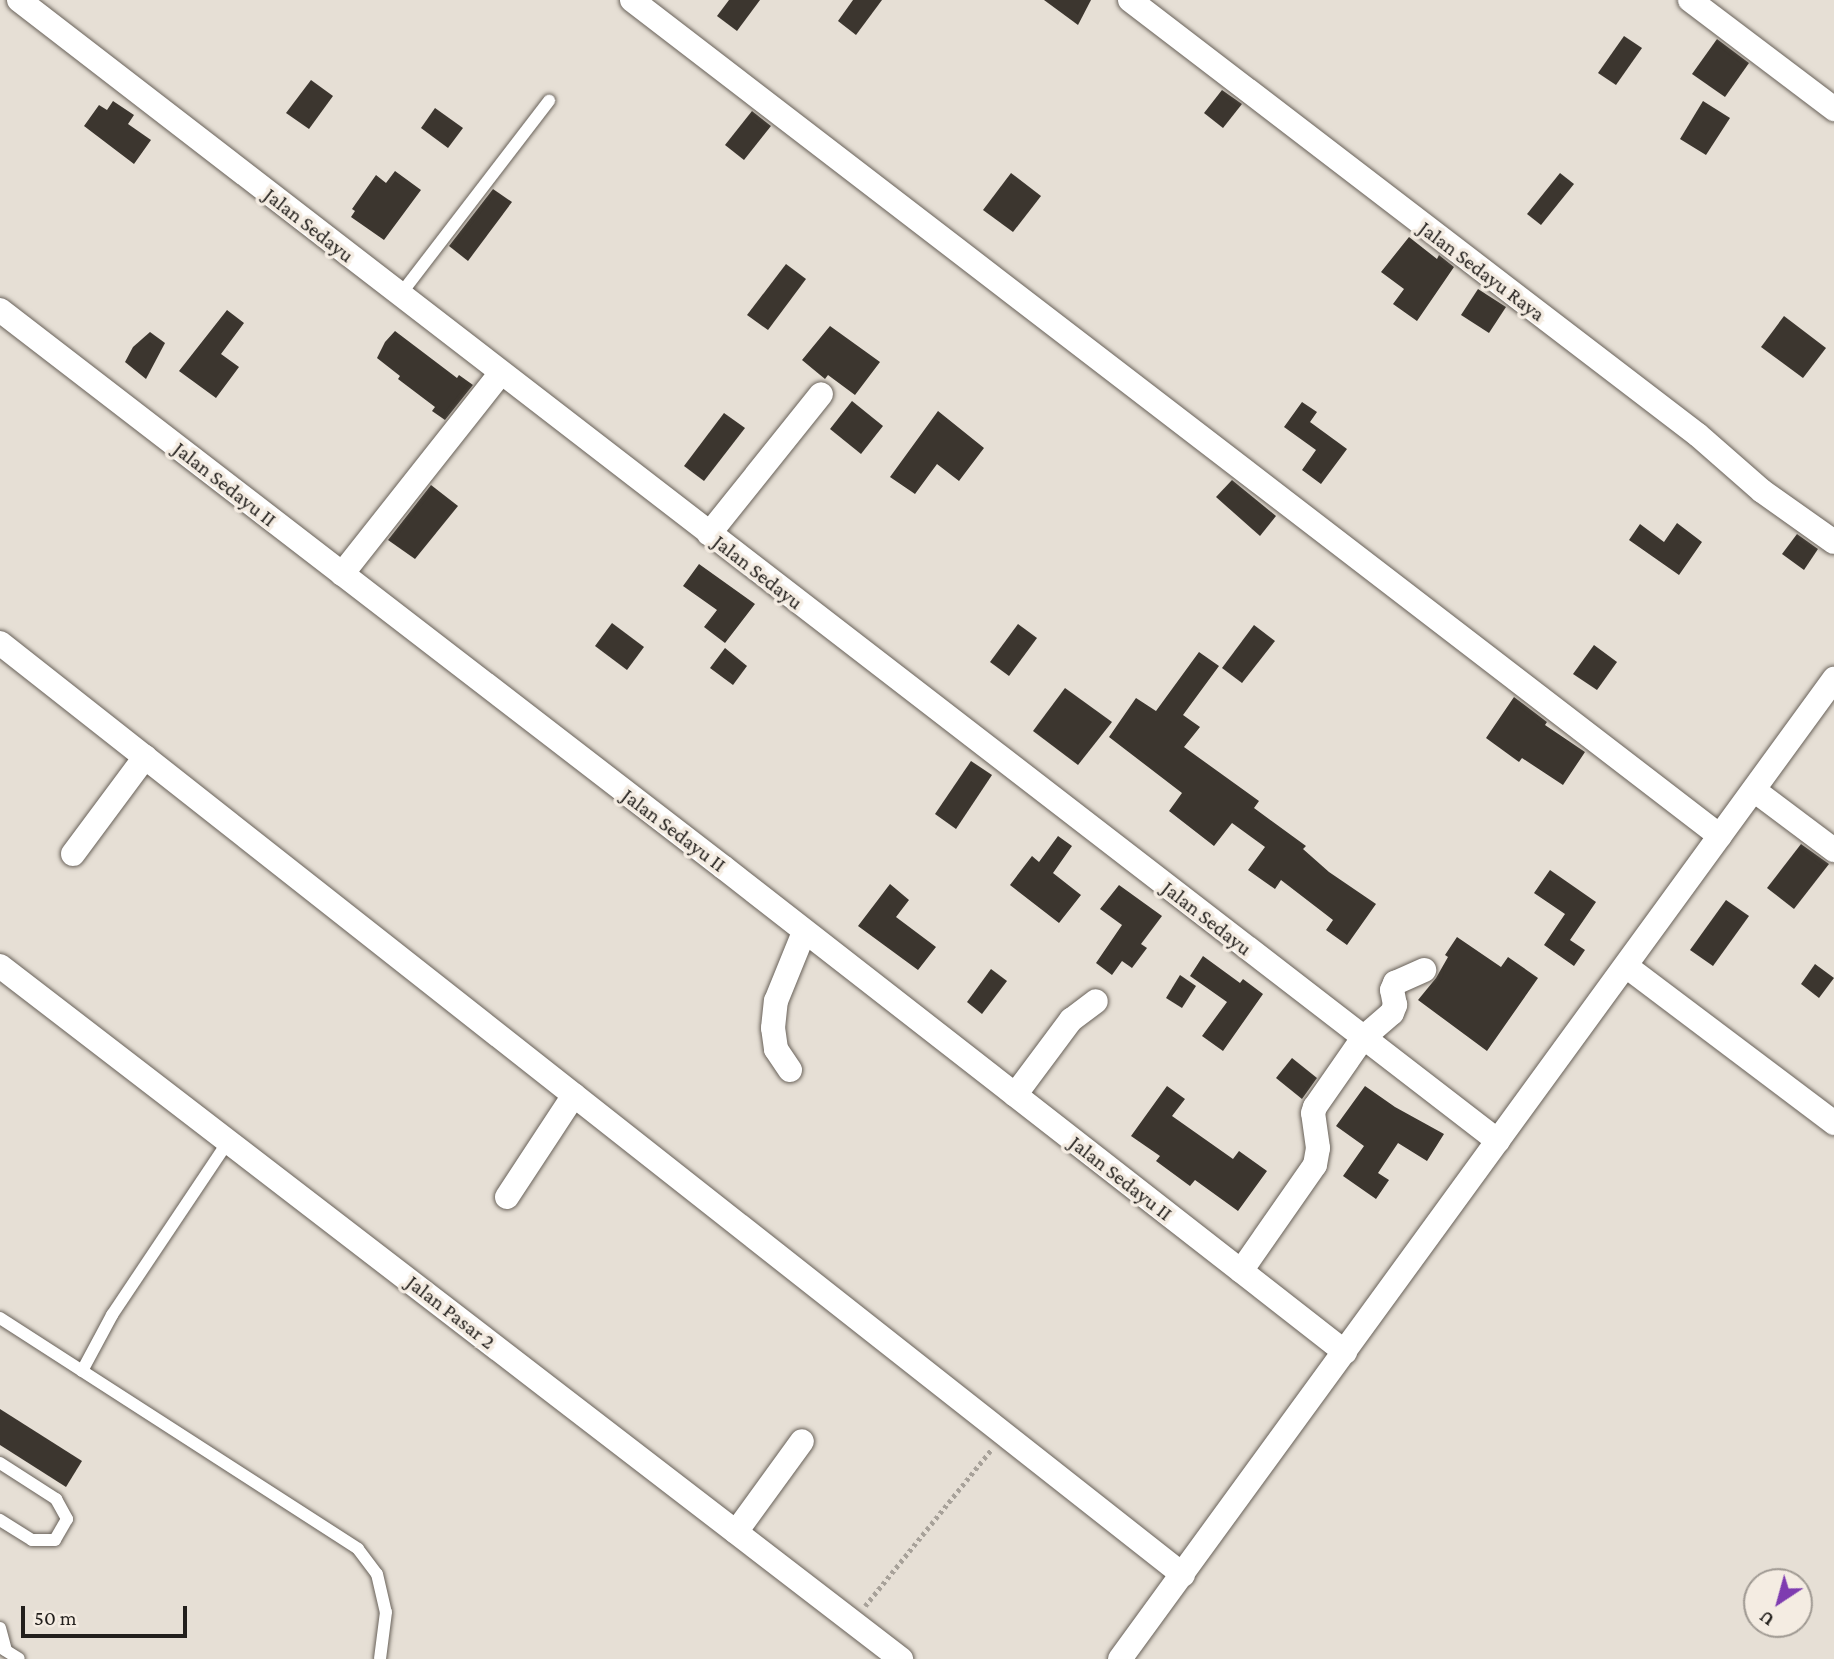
<!DOCTYPE html>
<html>
<head>
<meta charset="utf-8">
<style>
	body { margin:0 }
	#map { position:relative; width:1834px; height:1659px; overflow:hidden; background:#e6dfd5; font-family:"Crimson Pro",serif }
	div>[style] { position:absolute }
	.building>* { inset:0; background:#3c362f }
	.path>* { height:4.5px; margin-top:-2.25px; transform-origin:0; background:repeating-linear-gradient(90deg,#a7a199 0 3.5px,transparent 0 7px) }
	.roads { filter:drop-shadow(0 0 2px #686159) drop-shadow(0 0 2px #686159) }
	.service>* { height:12px; margin:-6px; padding:0 6px; transform-origin:6px; border-radius:6px; background:#fff }
	.minor>* { height:24px; margin:-12px; padding:0 12px; transform-origin:12px; border-radius:12px; background:#fff }
	span { translate:-50% -50%; white-space:nowrap; text-align:center; line-height:1.15; -webkit-text-stroke:7px #f4ece2; paint-order:stroke }
	.street-label { font-size:21px; color:#221f1c }
	.north { position:absolute; left:1743px; top:1568px; width:70px; height:70px; box-sizing:border-box; background:#f4ece2; border:2px solid #a09a93; border-radius:50%; rotate:216deg; font-size:19px; font-weight:700; line-height:28px; text-align:center; color:#221f1c }
	.north::after { content:''; display:block; margin:auto; width:24px; height:32px; background:#7e3cb0; clip-path:polygon(50% 0,100% 100%,50% 72%,0 100%) }
	.scale { position:absolute; left:21px; top:1606px; width:166px; height:32px; box-sizing:border-box; border:4px solid #221f1c; border-top:0; padding-left:9px; font-size:21px; line-height:24px; white-space:nowrap; color:#221f1c; -webkit-text-stroke:5px #f4ece2; paint-order:stroke }
</style>
</head>
<body>
<div id="map">
	<div class="building">
		<div style="clip-path:polygon(729px 0,760px 0,737px 31px,717px 16px)"></div>
		<div style="clip-path:polygon(853px 0,882px 0,856px 35px,838px 21px)"></div>
		<div style="clip-path:polygon(1044px 0,1091px 0,1078px 25px)"></div>
		<div style="clip-path:polygon(1624px 36px,1642px 48px,1616px 85px,1598px 73px)"></div>
		<div style="clip-path:polygon(1717px 39px,1749px 63px,1725px 97px,1692px 74px)"></div>
		<div style="clip-path:polygon(311px 80px,333px 96px,309px 129px,286px 113px)"></div>
		<div style="clip-path:polygon(1222px 90px,1242px 104px,1223px 128px,1204px 113px)"></div>
		<div style="clip-path:polygon(113px 101px,134px 115px,128px 124px,151px 140px,134px 164px,84px 126px,99px 105px,107px 110px)"></div>
		<div style="clip-path:polygon(1703px 101px,1730px 118px,1706px 155px,1680px 139px)"></div>
		<div style="clip-path:polygon(435px 108px,463px 128px,448px 148px,421px 128px)"></div>
		<div style="clip-path:polygon(752px 111px,771px 126px,744px 160px,725px 145px)"></div>
		<div style="clip-path:polygon(395px 171px,421px 190px,384px 240px,351px 217px,355px 211px,352px 209px,376px 175px,386px 183px)"></div>
		<div style="clip-path:polygon(1011px 173px,1041px 196px,1013px 232px,983px 210px)"></div>
		<div style="clip-path:polygon(1560px 173px,1574px 184px,1541px 225px,1527px 214px)"></div>
		<div style="clip-path:polygon(493px 189px,512px 202px,468px 261px,449px 246px)"></div>
		<div style="clip-path:polygon(1409px 237px,1437px 259px,1439px 255px,1454px 267px,1417px 321px,1393px 304px,1404px 289px,1381px 272px)"></div>
		<div style="clip-path:polygon(786px 264px,806px 279px,768px 330px,747px 315px)"></div>
		<div style="clip-path:polygon(1478px 289px,1506px 307px,1489px 333px,1461px 315px)"></div>
		<div style="clip-path:polygon(227px 310px,244px 323px,221px 354px,239px 367px,216px 398px,179px 371px)"></div>
		<div style="clip-path:polygon(1784px 316px,1826px 348px,1803px 378px,1761px 347px)"></div>
		<div style="clip-path:polygon(830px 326px,880px 362px,855px 395px,828px 375px,825px 379px,802px 360px)"></div>
		<div style="clip-path:polygon(395px 331px,457px 378px,459px 375px,473px 385px,445px 420px,432px 411px,435px 407px,398px 379px,400px 376px,377px 358px,385px 342px)"></div>
		<div style="clip-path:polygon(150px 332px,165px 343px,146px 379px,125px 362px,133px 347px)"></div>
		<div style="clip-path:polygon(852px 401px,883px 426px,861px 454px,830px 429px)"></div>
		<div style="clip-path:polygon(1302px 402px,1317px 412px,1310px 422px,1347px 449px,1321px 484px,1302px 470px,1316px 450px,1284px 427px)"></div>
		<div style="clip-path:polygon(938px 411px,984px 448px,959px 481px,937px 464px,915px 494px,890px 477px)"></div>
		<div style="clip-path:polygon(724px 413px,745px 428px,704px 481px,684px 466px)"></div>
		<div style="clip-path:polygon(1232px 480px,1276px 516px,1260px 536px,1216px 497px)"></div>
		<div style="clip-path:polygon(431px 485px,458px 506px,415px 559px,388px 540px)"></div>
		<div style="clip-path:polygon(1677px 523px,1702px 542px,1679px 575px,1629px 540px,1640px 524px,1664px 542px)"></div>
		<div style="clip-path:polygon(1797px 534px,1818px 549px,1804px 570px,1782px 554px)"></div>
		<div style="clip-path:polygon(699px 564px,755px 604px,725px 643px,704px 627px,717px 610px,683px 586px)"></div>
		<div style="clip-path:polygon(612px 623px,644px 647px,627px 670px,595px 646px)"></div>
		<div style="clip-path:polygon(1018px 624px,1037px 638px,1009px 676px,990px 662px)"></div>
		<div style="clip-path:polygon(1254px 625px,1275px 641px,1242px 683px,1222px 668px)"></div>
		<div style="clip-path:polygon(1594px 645px,1617px 662px,1597px 690px,1573px 674px)"></div>
		<div style="clip-path:polygon(725px 648px,747px 666px,733px 685px,710px 668px)"></div>
		<div style="clip-path:polygon(1199px 652px,1219px 666px,1183px 715px,1200px 727px,1184px 747px,1259px 801px,1254px 808px,1306px 846px,1303px 849px,1329px 872px,1376px 904px,1347px 945px,1326px 930px,1333px 920px,1281px 880px,1275px 889px,1248px 870px,1265px 847px,1232px 823px,1214px 846px,1169px 811px,1182px 793px,1109px 737px,1136px 698px,1156px 711px)"></div>
		<div style="clip-path:polygon(1065px 688px,1112px 722px,1078px 765px,1033px 731px)"></div>
		<div style="clip-path:polygon(1514px 697px,1547px 722px,1545px 725px,1585px 752px,1563px 785px,1522px 758px,1519px 762px,1486px 738px)"></div>
		<div style="clip-path:polygon(971px 761px,992px 775px,956px 829px,935px 814px)"></div>
		<div style="clip-path:polygon(1058px 836px,1072px 846px,1053px 873px,1081px 895px,1059px 923px,1010px 885px,1032px 856px,1039px 862px)"></div>
		<div style="clip-path:polygon(1801px 844px,1829px 864px,1794px 909px,1767px 888px)"></div>
		<div style="clip-path:polygon(1550px 870px,1596px 902px,1570px 940px,1585px 950px,1574px 966px,1544px 945px,1565px 914px,1534px 893px)"></div>
		<div style="clip-path:polygon(890px 884px,909px 900px,896px 917px,936px 947px,918px 970px,858px 926px)"></div>
		<div style="clip-path:polygon(1119px 885px,1162px 916px,1141px 944px,1147px 948px,1132px 968px,1122px 961px,1112px 975px,1096px 963px,1122px 925px,1100px 909px)"></div>
		<div style="clip-path:polygon(1726px 900px,1749px 916px,1713px 966px,1690px 950px)"></div>
		<div style="clip-path:polygon(1457px 937px,1501px 967px,1508px 957px,1538px 978px,1487px 1051px,1418px 1000px,1436px 978px,1448px 957px,1445px 955px)"></div>
		<div style="clip-path:polygon(1203px 956px,1240px 983px,1243px 979px,1263px 994px,1223px 1051px,1202px 1036px,1227px 1002px,1190px 976px)"></div>
		<div style="clip-path:polygon(1815px 964px,1834px 978px,1819px 998px,1801px 984px)"></div>
		<div style="clip-path:polygon(991px 969px,1007px 981px,982px 1014px,967px 1002px)"></div>
		<div style="clip-path:polygon(1180px 975px,1196px 986px,1182px 1008px,1166px 998px)"></div>
		<div style="clip-path:polygon(1292px 1058px,1317px 1078px,1302px 1099px,1276px 1078px)"></div>
		<div style="clip-path:polygon(1167px 1086px,1185px 1099px,1172px 1116px,1233px 1159px,1239px 1151px,1267px 1171px,1238px 1211px,1195px 1180px,1190px 1186px,1156px 1161px,1160px 1156px,1131px 1136px)"></div>
		<div style="clip-path:polygon(1365px 1086px,1395px 1107px,1444px 1134px,1427px 1161px,1398px 1143px,1378px 1173px,1389px 1180px,1376px 1199px,1343px 1176px,1364px 1146px,1336px 1126px)"></div>
		<div style="clip-path:polygon(0 1409px,82px 1461px,66px 1487px,0 1445px)"></div>
	</div>
	<div class="path">
		<div style="left:865px;top:1606px;width:201px;rotate:-51.1deg"></div>
	</div>
	<div class="roads">
		<div class="service">
			<div style="left:400px;top:295px;width:245px;rotate:-52.5deg"></div>
			<div style="left:0;top:1318px;width:426px;rotate:32.8deg"></div>
			<div style="left:358px;top:1549px;width:31px;rotate:53deg"></div>
			<div style="left:377px;top:1574px;width:39px;rotate:77deg"></div>
			<div style="left:386px;top:1612px;width:47px;rotate:97.3deg"></div>
			<div style="left:82px;top:1371px;width:64px;rotate:-61.8deg"></div>
			<div style="left:112px;top:1315px;width:208px;rotate:-56.2deg"></div>
			<div style="left:0;top:1463px;width:67px;rotate:32.7deg"></div>
			<div style="left:56px;top:1499px;width:23px;rotate:61deg"></div>
			<div style="left:67px;top:1519px;width:24px;rotate:120deg"></div>
			<div style="left:55px;top:1540px;width:23px;rotate:180deg"></div>
			<div style="left:32px;top:1540px;width:38px;rotate:-148deg"></div>
			<div style="left:0;top:1628px;width:23px;rotate:75deg"></div>
			<div style="left:0;top:1647px;width:22px;rotate:32deg"></div>
		</div>
		<div class="minor">
			<div style="left:19px;top:0;width:1868px;rotate:37.65deg"></div>
			<div style="left:632px;top:0;width:1372px;rotate:37.54deg"></div>
			<div style="left:1130px;top:0;width:715px;rotate:37.45deg"></div>
			<div style="left:1698px;top:435px;width:85px;rotate:41.2deg"></div>
			<div style="left:1762px;top:491px;width:88px;rotate:35.3deg"></div>
			<div style="left:1690px;top:0;width:181px;rotate:37.1deg"></div>
			<div style="left:0;top:310px;width:913px;rotate:37.61deg"></div>
			<div style="left:723px;top:867px;width:789px;rotate:37.95deg"></div>
			<div style="left:709px;top:534px;width:179px;rotate:-51.3deg"></div>
			<div style="left:342px;top:574px;width:256px;rotate:-51.7deg"></div>
			<div style="left:0;top:643px;width:1506px;rotate:38.23deg"></div>
			<div style="left:1754px;top:790px;width:100px;rotate:36.9deg"></div>
			<div style="left:73px;top:854px;width:121px;rotate:-53.4deg"></div>
			<div style="left:0;top:966px;width:1137px;rotate:37.57deg"></div>
			<div style="left:1626px;top:966px;width:261px;rotate:37deg"></div>
			<div style="left:790px;top:1070px;width:25px;rotate:-124deg"></div>
			<div style="left:776px;top:1049px;width:21px;rotate:-98deg"></div>
			<div style="left:773px;top:1028px;width:27px;rotate:-84deg"></div>
			<div style="left:776px;top:1001px;width:74px;rotate:-67.9deg"></div>
			<div style="left:1015px;top:1095px;width:94px;rotate:-53.3deg"></div>
			<div style="left:1071px;top:1020px;width:31px;rotate:-37deg"></div>
			<div style="left:507px;top:1197px;width:122px;rotate:-56.7deg"></div>
			<div style="left:1241px;top:1271px;width:129px;rotate:-55.1deg"></div>
			<div style="left:1315px;top:1165px;width:17px;rotate:-80deg"></div>
			<div style="left:1318px;top:1148px;width:35px;rotate:-98deg"></div>
			<div style="left:1313px;top:1113px;width:6px;rotate:-72deg"></div>
			<div style="left:1315px;top:1107px;width:84px;rotate:-55.2deg"></div>
			<div style="left:1363px;top:1038px;width:38px;rotate:-41deg"></div>
			<div style="left:1392px;top:1013px;width:9px;rotate:-69deg"></div>
			<div style="left:1395px;top:1005px;width:15px;rotate:-101deg"></div>
			<div style="left:1392px;top:990px;width:8px;rotate:-67deg"></div>
			<div style="left:1395px;top:983px;width:32px;rotate:-24deg"></div>
			<div style="left:736px;top:1532px;width:112px;rotate:-54deg"></div>
			<div style="left:1120px;top:1659px;width:1213px;rotate:-53.92deg"></div>
		</div>
	</div>
	<div class="street-label">
		<span style="left:309px;top:225px;rotate:38deg">Jalan Sedayu</span>
		<span style="left:1482px;top:271px;rotate:37deg">Jalan Sedayu Raya</span>
		<span style="left:225px;top:484px;rotate:38deg">Jalan Sedayu II</span>
		<span style="left:758px;top:572px;rotate:38deg">Jalan Sedayu</span>
		<span style="left:674px;top:830px;rotate:37deg">Jalan Sedayu II</span>
		<span style="left:1207px;top:918px;rotate:38deg">Jalan Sedayu</span>
		<span style="left:1121px;top:1178px;rotate:38deg">Jalan Sedayu II</span>
		<span style="left:451px;top:1312px;rotate:38deg">Jalan Pasar 2</span>
	</div>
	<div class="north">U</div>
	<div class="scale">50 m</div>
</div>
</body>
</html>
